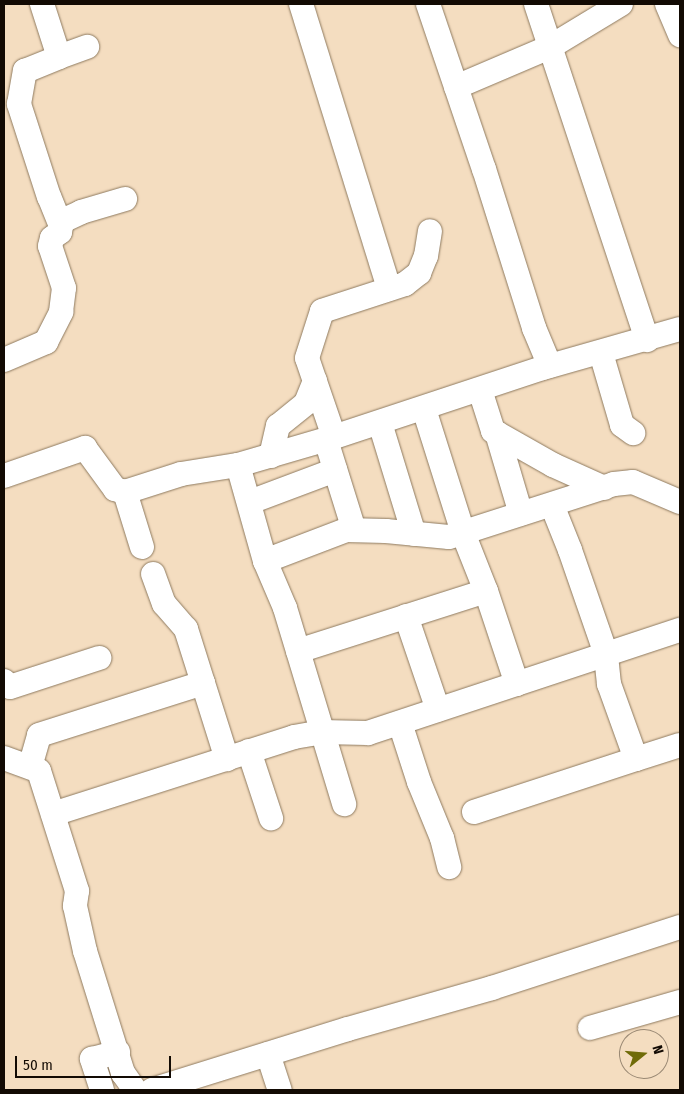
<!DOCTYPE html>
<html>
<head>
<meta charset="utf-8">
<style>
	body { margin:0 }
	#map { position:relative; width:684px; height:1094px; overflow:hidden; background:#f4ddc0; font-family:"Fira Sans Condensed",sans-serif }
	div>[style] { position:absolute }
	.roads { filter:drop-shadow(0 0 1px #8e7a5f) drop-shadow(0 0 1px #8e7a5f) }
	.minor>* { height:24px; margin:-12px; padding:0 12px; transform-origin:12px; border-radius:12px; background:#fff }
	span { translate:-50% -50%; white-space:nowrap; text-align:center; line-height:1.15; -webkit-text-stroke:4.5px #f4ddc0; paint-order:stroke }
	.frame { position:absolute; inset:0; border:5px solid #120a03; pointer-events:none }
	.north { position:absolute; left:619px; top:1029px; width:50px; height:50px; box-sizing:border-box; background:#f4ddc0; border:1px solid #9a8974; border-radius:50%; rotate:73deg; font-size:14px; font-weight:700; line-height:20px; text-align:center; color:#120a03 }
	.north::after { content:''; display:block; margin:auto; width:18px; height:22px; background:#6f6b08; clip-path:polygon(50% 0,100% 100%,50% 72%,0 100%) }
	.scale { position:absolute; left:15px; top:1056px; width:156px; height:22px; box-sizing:border-box; border:2px solid #120a03; border-top:0; padding-left:6px; font-size:15px; line-height:18px; white-space:nowrap; color:#120a03; -webkit-text-stroke:4px #f4ddc0; paint-order:stroke }
</style>
</head>
<body>
<div id="map">
	<div class="roads">
		<div class="minor">
			<div style="left:301px;top:4px;width:298px;rotate:72.8deg"></div>
			<div style="left:428px;top:4px;width:174px;rotate:71.3deg"></div>
			<div style="left:484px;top:169px;width:167px;rotate:72.5deg"></div>
			<div style="left:534px;top:328px;width:41px;rotate:67.2deg"></div>
			<div style="left:536px;top:4px;width:354px;rotate:71.7deg"></div>
			<div style="left:667px;top:4px;width:34px;rotate:67deg"></div>
			<div style="left:59px;top:57px;width:30px;rotate:-20deg"></div>
			<div style="left:456px;top:87px;width:102px;rotate:-23.1deg"></div>
			<div style="left:550px;top:47px;width:83px;rotate:-31.2deg"></div>
			<div style="left:60px;top:222px;width:23px;rotate:-25deg"></div>
			<div style="left:81px;top:212px;width:46px;rotate:-16.5deg"></div>
			<div style="left:601px;top:353px;width:75px;rotate:73.7deg"></div>
			<div style="left:622px;top:425px;width:14px;rotate:36deg"></div>
			<div style="left:4px;top:360px;width:46px;rotate:-23.2deg"></div>
			<div style="left:46px;top:342px;width:34px;rotate:-63deg"></div>
			<div style="left:61px;top:312px;width:24px;rotate:-83deg"></div>
			<div style="left:64px;top:288px;width:44px;rotate:-108.4deg"></div>
			<div style="left:50px;top:246px;width:8px;rotate:-76deg"></div>
			<div style="left:52px;top:238px;width:10px;rotate:-37deg"></div>
			<div style="left:60px;top:232px;width:6px;rotate:-81deg"></div>
			<div style="left:61px;top:226px;width:31px;rotate:-112deg"></div>
			<div style="left:49px;top:197px;width:98px;rotate:-107.9deg"></div>
			<div style="left:19px;top:104px;width:34px;rotate:-80deg"></div>
			<div style="left:25px;top:71px;width:37px;rotate:-22deg"></div>
			<div style="left:59px;top:57px;width:56px;rotate:-107.8deg"></div>
			<div style="left:480px;top:390px;width:43px;rotate:72.4deg"></div>
			<div style="left:493px;top:431px;width:69px;rotate:29.5deg"></div>
			<div style="left:553px;top:465px;width:56px;rotate:24.3deg"></div>
			<div style="left:424px;top:409px;width:130px;rotate:72.5deg"></div>
			<div style="left:463px;top:533px;width:62px;rotate:68.4deg"></div>
			<div style="left:486px;top:591px;width:98px;rotate:71.6deg"></div>
			<div style="left:380px;top:423px;width:116px;rotate:73deg"></div>
			<div style="left:497px;top:433px;width:84px;rotate:73.5deg"></div>
			<div style="left:334px;top:437px;width:83px;rotate:-108.9deg"></div>
			<div style="left:307px;top:358px;width:49px;rotate:-72.3deg"></div>
			<div style="left:322px;top:311px;width:87px;rotate:-18deg"></div>
			<div style="left:405px;top:284px;width:18px;rotate:-38deg"></div>
			<div style="left:419px;top:273px;width:18px;rotate:-68deg"></div>
			<div style="left:426px;top:256px;width:25px;rotate:-81deg"></div>
			<div style="left:326px;top:440px;width:94px;rotate:72.7deg"></div>
			<div style="left:271px;top:456px;width:31px;rotate:-77deg"></div>
			<div style="left:278px;top:426px;width:36px;rotate:-39deg"></div>
			<div style="left:306px;top:403px;width:24px;rotate:-68deg"></div>
			<div style="left:238px;top:465px;width:100px;rotate:-16.3deg"></div>
			<div style="left:334px;top:437px;width:220px;rotate:-18.3deg"></div>
			<div style="left:543px;top:368px;width:142px;rotate:-15.9deg"></div>
			<div style="left:4px;top:476px;width:86px;rotate:-19.1deg"></div>
			<div style="left:85px;top:448px;width:51px;rotate:53.8deg"></div>
			<div style="left:115px;top:489px;width:10px;rotate:17deg"></div>
			<div style="left:250px;top:502px;width:91px;rotate:-20.6deg"></div>
			<div style="left:142px;top:547px;width:58px;rotate:-107.2deg"></div>
			<div style="left:125px;top:492px;width:59px;rotate:-17.8deg"></div>
			<div style="left:181px;top:474px;width:58px;rotate:-9deg"></div>
			<div style="left:238px;top:465px;width:100px;rotate:74.3deg"></div>
			<div style="left:265px;top:561px;width:51px;rotate:66.9deg"></div>
			<div style="left:285px;top:608px;width:205px;rotate:73.2deg"></div>
			<div style="left:265px;top:561px;width:87px;rotate:-20.9deg"></div>
			<div style="left:346px;top:530px;width:40px;rotate:1.4deg"></div>
			<div style="left:386px;top:531px;width:63px;rotate:5.4deg"></div>
			<div style="left:449px;top:537px;width:173px;rotate:-17.8deg"></div>
			<div style="left:614px;top:484px;width:19px;rotate:-6deg"></div>
			<div style="left:633px;top:482px;width:51px;rotate:23.1deg"></div>
			<div style="left:406px;top:616px;width:99px;rotate:71.2deg"></div>
			<div style="left:298px;top:651px;width:197px;rotate:-17.7deg"></div>
			<div style="left:4px;top:681px;width:8px;rotate:45deg"></div>
			<div style="left:10px;top:687px;width:94px;rotate:-18deg"></div>
			<div style="left:203px;top:683px;width:80px;rotate:72.5deg"></div>
			<div style="left:400px;top:723px;width:62px;rotate:72.1deg"></div>
			<div style="left:419px;top:782px;width:61px;rotate:67.7deg"></div>
			<div style="left:442px;top:838px;width:30px;rotate:76deg"></div>
			<div style="left:249px;top:751px;width:71px;rotate:71.8deg"></div>
			<div style="left:4px;top:758px;width:37px;rotate:20deg"></div>
			<div style="left:39px;top:771px;width:126px;rotate:72.4deg"></div>
			<div style="left:77px;top:891px;width:15px;rotate:98deg"></div>
			<div style="left:75px;top:906px;width:46px;rotate:77.5deg"></div>
			<div style="left:85px;top:951px;width:128px;rotate:72.7deg"></div>
			<div style="left:123px;top:1073px;width:21px;rotate:55deg"></div>
			<div style="left:636px;top:759px;width:46px;rotate:-17.7deg"></div>
			<div style="left:30px;top:767px;width:33px;rotate:-74deg"></div>
			<div style="left:39px;top:735px;width:172px;rotate:-17.6deg"></div>
			<div style="left:203px;top:683px;width:57px;rotate:-107.5deg"></div>
			<div style="left:186px;top:629px;width:33px;rotate:-131deg"></div>
			<div style="left:164px;top:604px;width:32px;rotate:-110deg"></div>
			<div style="left:474px;top:812px;width:170px;rotate:-18.1deg"></div>
			<div style="left:636px;top:759px;width:80px;rotate:-109.8deg"></div>
			<div style="left:609px;top:684px;width:30px;rotate:-96deg"></div>
			<div style="left:606px;top:654px;width:110px;rotate:-109.1deg"></div>
			<div style="left:570px;top:550px;width:48px;rotate:-111.8deg"></div>
			<div style="left:53px;top:814px;width:253px;rotate:-17.7deg"></div>
			<div style="left:294px;top:737px;width:27px;rotate:-10deg"></div>
			<div style="left:321px;top:732px;width:47px;rotate:1.2deg"></div>
			<div style="left:368px;top:733px;width:329px;rotate:-18.3deg"></div>
			<div style="left:590px;top:1028px;width:94px;rotate:-16.1deg"></div>
			<div style="left:268px;top:1054px;width:38px;rotate:72deg"></div>
			<div style="left:102px;top:1090px;width:33px;rotate:-108deg"></div>
			<div style="left:92px;top:1059px;width:27px;rotate:-15deg"></div>
			<div style="left:152px;top:1090px;width:205px;rotate:-17.3deg"></div>
			<div style="left:348px;top:1029px;width:150px;rotate:-15.9deg"></div>
			<div style="left:492px;top:988px;width:198px;rotate:-18deg"></div>
		</div>
	</div>
	<div class="frame"></div>
	<div class="north">N</div>
	<div class="scale">50 m</div>
</div>
</body>
</html>
